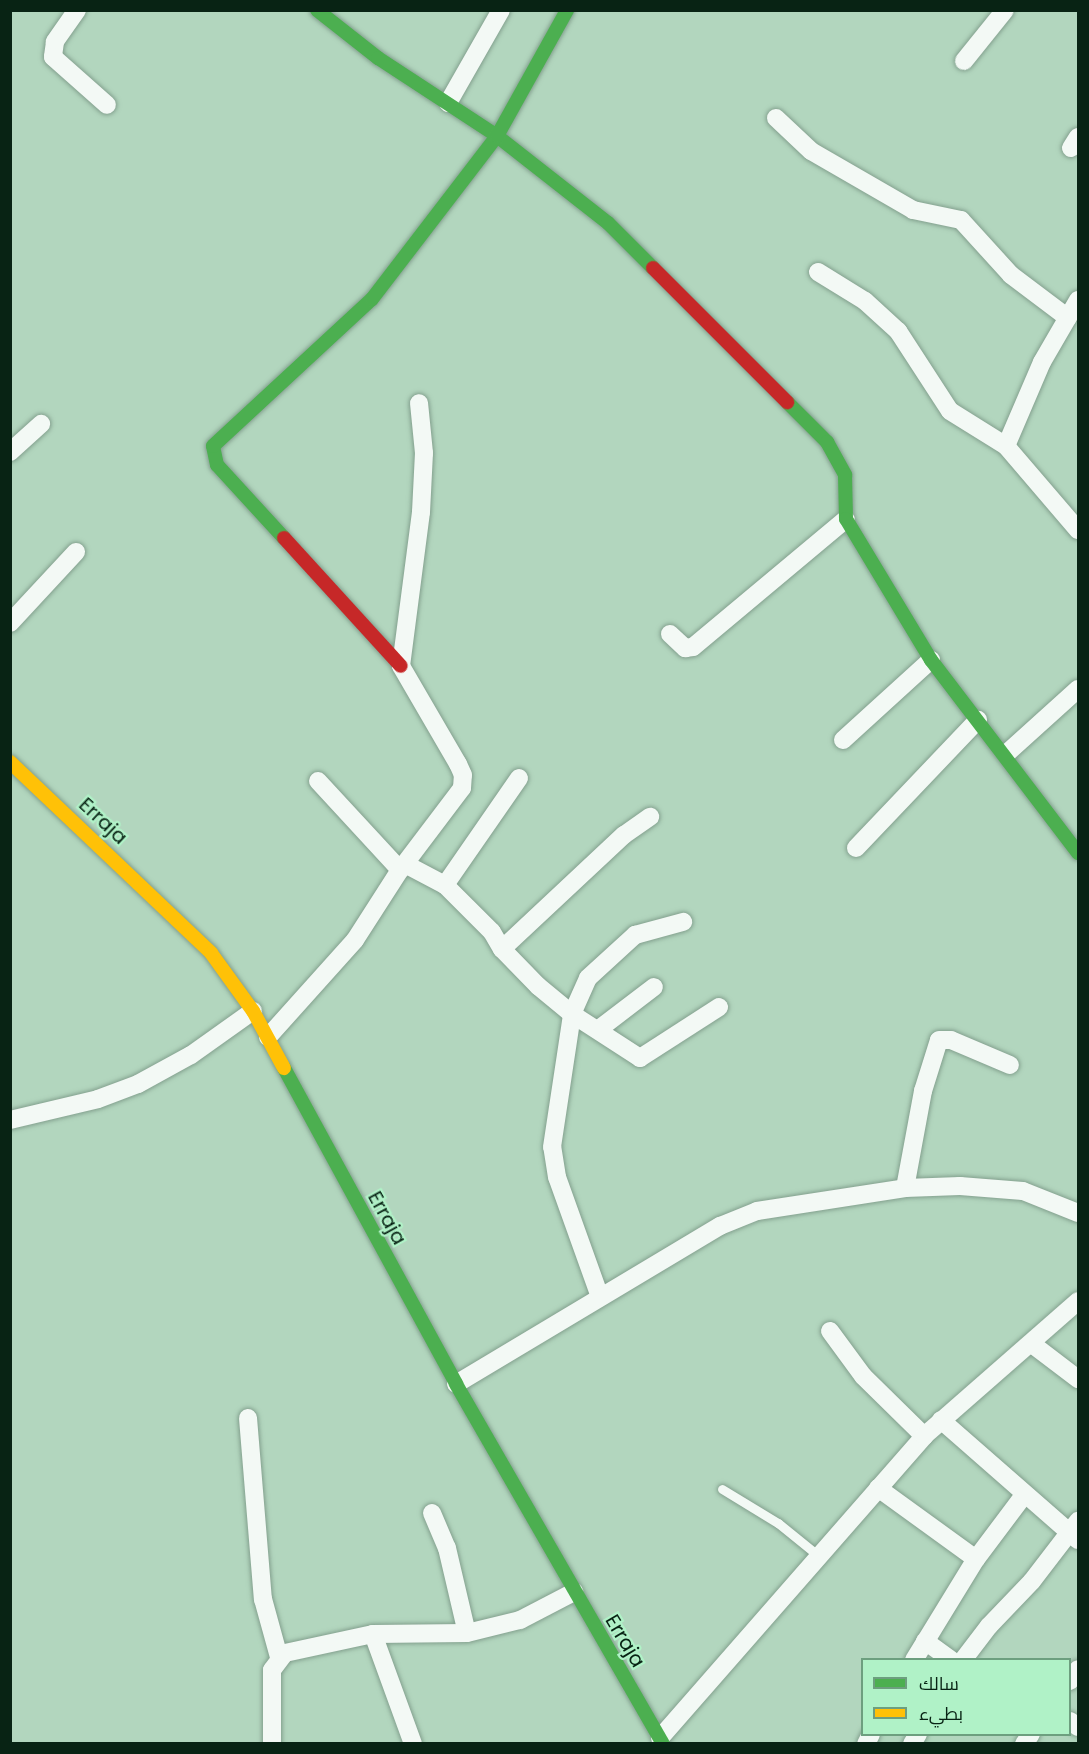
<!DOCTYPE html>
<html>
<head>
<meta charset="utf-8">
<style>
	body { margin:0 }
	#map { position:relative; width:1089px; height:1754px; overflow:hidden; background:#b2d6be; font-family:Poppins,Cairo,sans-serif }
	div>[style] { position:absolute }
	.roads { filter:drop-shadow(0 0 2px #83a08e) drop-shadow(0 0 2px #83a08e) }
	.lane>* { height:9px; margin:-4.5px; padding:0 4.5px; transform-origin:4.5px; border-radius:4.5px; background:#f3f9f5 }
	.street>* { height:18px; margin:-9px; padding:0 9px; transform-origin:9px; border-radius:9px; background:#f3f9f5 }
	.fast>* { height:14px; margin:-7px; padding:0 7px; transform-origin:7px; border-radius:7px; background:#4caf50 }
	.slow>* { height:14px; margin:-7px; padding:0 7px; transform-origin:7px; border-radius:7px; background:#ffc107 }
	.jam>* { height:14px; margin:-7px; padding:0 7px; transform-origin:7px; border-radius:7px; background:#c62828 }
	span { translate:-50% -50%; white-space:nowrap; text-align:center; line-height:1.15; -webkit-text-stroke:4.5px #b0f2c7; paint-order:stroke }
	.street-label { font-size:20px; color:#082314 }
	.frame { position:absolute; inset:0; border:12px solid #082314; pointer-events:none }
	.legend { position:absolute; left:861px; top:1658px; width:210px; height:78px; box-sizing:border-box; background:#b0f2c7; border:2px solid #6d9f7f; margin:0; padding:8px 10px; list-style:none; font-size:18px; color:#082314 }
	.legend li { display:flex; align-items:center; gap:12px; height:30px }
	.legend b { width:30px; border:2px solid #6d9f7f }
</style>
</head>
<body>
<div id="map">
	<div class="roads">
		<div class="lane">
			<div style="left:722px;top:1489px;width:66px;rotate:31.3deg"></div>
			<div style="left:778px;top:1523px;width:54px;rotate:39deg"></div>
		</div>
		<div class="street">
			<div style="left:77px;top:10px;width:39px;rotate:125deg"></div>
			<div style="left:55px;top:42px;width:15px;rotate:98deg"></div>
			<div style="left:53px;top:57px;width:72px;rotate:41.6deg"></div>
			<div style="left:964px;top:61px;width:65px;rotate:-51.2deg"></div>
			<div style="left:448px;top:103px;width:107px;rotate:-60.3deg"></div>
			<div style="left:776px;top:118px;width:48px;rotate:43.3deg"></div>
			<div style="left:811px;top:151px;width:118px;rotate:30deg"></div>
			<div style="left:913px;top:210px;width:49px;rotate:11.8deg"></div>
			<div style="left:961px;top:220px;width:74px;rotate:47.7deg"></div>
			<div style="left:1011px;top:275px;width:71px;rotate:37deg"></div>
			<div style="left:1071px;top:148px;width:13px;rotate:-58deg"></div>
			<div style="left:818px;top:272px;width:55px;rotate:31.7deg"></div>
			<div style="left:865px;top:301px;width:45px;rotate:42.3deg"></div>
			<div style="left:898px;top:331px;width:95px;rotate:57deg"></div>
			<div style="left:950px;top:411px;width:66px;rotate:32deg"></div>
			<div style="left:1078px;top:300px;width:72px;rotate:120.1deg"></div>
			<div style="left:1042px;top:362px;width:91px;rotate:113.2deg"></div>
			<div style="left:1006px;top:446px;width:111px;rotate:49.4deg"></div>
			<div style="left:10px;top:452px;width:42px;rotate:-42.1deg"></div>
			<div style="left:10px;top:623px;width:97px;rotate:-47.1deg"></div>
			<div style="left:670px;top:634px;width:21px;rotate:43deg"></div>
			<div style="left:685px;top:648px;width:8px;rotate:-7deg"></div>
			<div style="left:693px;top:647px;width:199px;rotate:-39.9deg"></div>
			<div style="left:843px;top:740px;width:119px;rotate:-42.3deg"></div>
			<div style="left:1006px;top:754px;width:97px;rotate:-42.1deg"></div>
			<div style="left:318px;top:781px;width:121px;rotate:47.3deg"></div>
			<div style="left:856px;top:848px;width:177px;rotate:-46.4deg"></div>
			<div style="left:405px;top:864px;width:45px;rotate:27.7deg"></div>
			<div style="left:445px;top:885px;width:66px;rotate:45deg"></div>
			<div style="left:492px;top:932px;width:20px;rotate:60deg"></div>
			<div style="left:502px;top:949px;width:167px;rotate:-43.1deg"></div>
			<div style="left:624px;top:835px;width:32px;rotate:-35deg"></div>
			<div style="left:445px;top:885px;width:130px;rotate:-55.3deg"></div>
			<div style="left:502px;top:949px;width:52px;rotate:45.8deg"></div>
			<div style="left:538px;top:986px;width:44px;rotate:39.5deg"></div>
			<div style="left:572px;top:1014px;width:81px;rotate:32.9deg"></div>
			<div style="left:640px;top:1058px;width:94px;rotate:-32.8deg"></div>
			<div style="left:599px;top:1029px;width:69px;rotate:-37.4deg"></div>
			<div style="left:268px;top:1037px;width:130px;rotate:-48.1deg"></div>
			<div style="left:355px;top:940px;width:83px;rotate:-57.3deg"></div>
			<div style="left:400px;top:870px;width:103px;rotate:-52.9deg"></div>
			<div style="left:462px;top:788px;width:13px;rotate:-86deg"></div>
			<div style="left:463px;top:775px;width:12px;rotate:-114deg"></div>
			<div style="left:458px;top:764px;width:113px;rotate:-120.2deg"></div>
			<div style="left:401px;top:666px;width:155px;rotate:-82.6deg"></div>
			<div style="left:421px;top:512px;width:59px;rotate:-87.1deg"></div>
			<div style="left:424px;top:453px;width:50px;rotate:-95.7deg"></div>
			<div style="left:10px;top:1120px;width:90px;rotate:-13.4deg"></div>
			<div style="left:98px;top:1099px;width:43px;rotate:-20.6deg"></div>
			<div style="left:138px;top:1084px;width:60px;rotate:-28.7deg"></div>
			<div style="left:191px;top:1055px;width:76px;rotate:-35.4deg"></div>
			<div style="left:905px;top:1188px;width:99px;rotate:-79.5deg"></div>
			<div style="left:923px;top:1091px;width:53px;rotate:-72.6deg"></div>
			<div style="left:939px;top:1040px;width:12px"></div>
			<div style="left:951px;top:1040px;width:64px;rotate:23deg"></div>
			<div style="left:600px;top:1297px;width:127px;rotate:-109.7deg"></div>
			<div style="left:557px;top:1177px;width:30px;rotate:-99deg"></div>
			<div style="left:552px;top:1147px;width:134px;rotate:-81.4deg"></div>
			<div style="left:572px;top:1014px;width:39px;rotate:-66deg"></div>
			<div style="left:588px;top:978px;width:64px;rotate:-42.5deg"></div>
			<div style="left:635px;top:935px;width:50px;rotate:-15.2deg"></div>
			<div style="left:830px;top:1331px;width:56px;rotate:53.7deg"></div>
			<div style="left:863px;top:1376px;width:86px;rotate:44.5deg"></div>
			<div style="left:1032px;top:1344px;width:58px;rotate:37.3deg"></div>
			<div style="left:456px;top:1384px;width:308px;rotate:-30.9deg"></div>
			<div style="left:720px;top:1226px;width:40px;rotate:-22deg"></div>
			<div style="left:757px;top:1211px;width:150px;rotate:-8.8deg"></div>
			<div style="left:905px;top:1188px;width:55px;rotate:-2.1deg"></div>
			<div style="left:960px;top:1186px;width:63px;rotate:4.5deg"></div>
			<div style="left:1023px;top:1191px;width:59px;rotate:21.8deg"></div>
			<div style="left:248px;top:1418px;width:182px;rotate:85.3deg"></div>
			<div style="left:263px;top:1599px;width:60px;rotate:74.6deg"></div>
			<div style="left:941px;top:1420px;width:182px;rotate:41.2deg"></div>
			<div style="left:878px;top:1488px;width:121px;rotate:35.9deg"></div>
			<div style="left:432px;top:1513px;width:38px;rotate:67deg"></div>
			<div style="left:447px;top:1548px;width:87px;rotate:76.8deg"></div>
			<div style="left:373px;top:1634px;width:117px;rotate:70deg"></div>
			<div style="left:925px;top:1641px;width:32px;rotate:36deg"></div>
			<div style="left:914px;top:1660px;width:119px;rotate:-58.5deg"></div>
			<div style="left:976px;top:1559px;width:80px;rotate:-53.1deg"></div>
			<div style="left:963px;top:1660px;width:43px;rotate:-52.6deg"></div>
			<div style="left:989px;top:1626px;width:62px;rotate:-46.3deg"></div>
			<div style="left:1032px;top:1581px;width:76px;rotate:-52.5deg"></div>
			<div style="left:1070px;top:1681px;width:14px;rotate:-56deg"></div>
			<div style="left:1070px;top:1721px;width:10px;rotate:37deg"></div>
			<div style="left:660px;top:1738px;width:401px;rotate:-48.8deg"></div>
			<div style="left:924px;top:1436px;width:205px;rotate:-41.2deg"></div>
			<div style="left:272px;top:1744px;width:74px;rotate:-90deg"></div>
			<div style="left:272px;top:1670px;width:21px;rotate:-53deg"></div>
			<div style="left:285px;top:1653px;width:90px;rotate:-12.2deg"></div>
			<div style="left:373px;top:1634px;width:94px;rotate:-0.6deg"></div>
			<div style="left:467px;top:1633px;width:55px;rotate:-13.8deg"></div>
			<div style="left:520px;top:1620px;width:61px;rotate:-27.4deg"></div>
			<div style="left:866px;top:1744px;width:11px;rotate:-63deg"></div>
			<div style="left:912px;top:1744px;width:12px;rotate:-59deg"></div>
			<div style="left:1024px;top:1744px;width:12px;rotate:-55deg"></div>
		</div>
		<div class="fast">
			<div style="left:317px;top:10px;width:78px;rotate:38.2deg"></div>
			<div style="left:378px;top:58px;width:142px;rotate:33.2deg"></div>
			<div style="left:497px;top:136px;width:141px;rotate:38.1deg"></div>
			<div style="left:608px;top:223px;width:64px;rotate:45deg"></div>
			<div style="left:787px;top:402px;width:57px;rotate:45deg"></div>
			<div style="left:827px;top:442px;width:38px;rotate:61deg"></div>
			<div style="left:845px;top:475px;width:44px;rotate:88.7deg"></div>
			<div style="left:846px;top:519px;width:165px;rotate:58.9deg"></div>
			<div style="left:931px;top:660px;width:243px;rotate:52.7deg"></div>
			<div style="left:284px;top:538px;width:99px;rotate:-132.5deg"></div>
			<div style="left:217px;top:465px;width:19px;rotate:-102deg"></div>
			<div style="left:213px;top:446px;width:217px;rotate:-42.8deg"></div>
			<div style="left:372px;top:299px;width:205px;rotate:-52.5deg"></div>
			<div style="left:497px;top:136px;width:144px;rotate:-60.9deg"></div>
			<div style="left:284px;top:1068px;width:360px;rotate:61.4deg"></div>
			<div style="left:456px;top:1384px;width:415px;rotate:60.1deg"></div>
		</div>
		<div class="slow">
			<div style="left:10px;top:762px;width:277px;rotate:43.5deg"></div>
			<div style="left:211px;top:953px;width:72px;rotate:54.1deg"></div>
			<div style="left:253px;top:1011px;width:65px;rotate:61.5deg"></div>
		</div>
		<div class="jam">
			<div style="left:653px;top:268px;width:190px;rotate:45deg"></div>
			<div style="left:284px;top:538px;width:173px;rotate:47.6deg"></div>
		</div>
	</div>
	<div class="street-label">
		<span style="left:103px;top:821px;rotate:43deg">Erraja</span>
		<span style="left:387px;top:1218px;rotate:61deg">Erraja</span>
		<span style="left:625px;top:1641px;rotate:59deg">Erraja</span>
	</div>
	<div class="frame"></div>
	<ul class="legend">
	<li><b style="height:8px;background:#4caf50"></b>سالك</li>
	<li><b style="height:8px;background:#ffc107"></b>بطيء</li>
	</ul>
</div>
</body>
</html>
